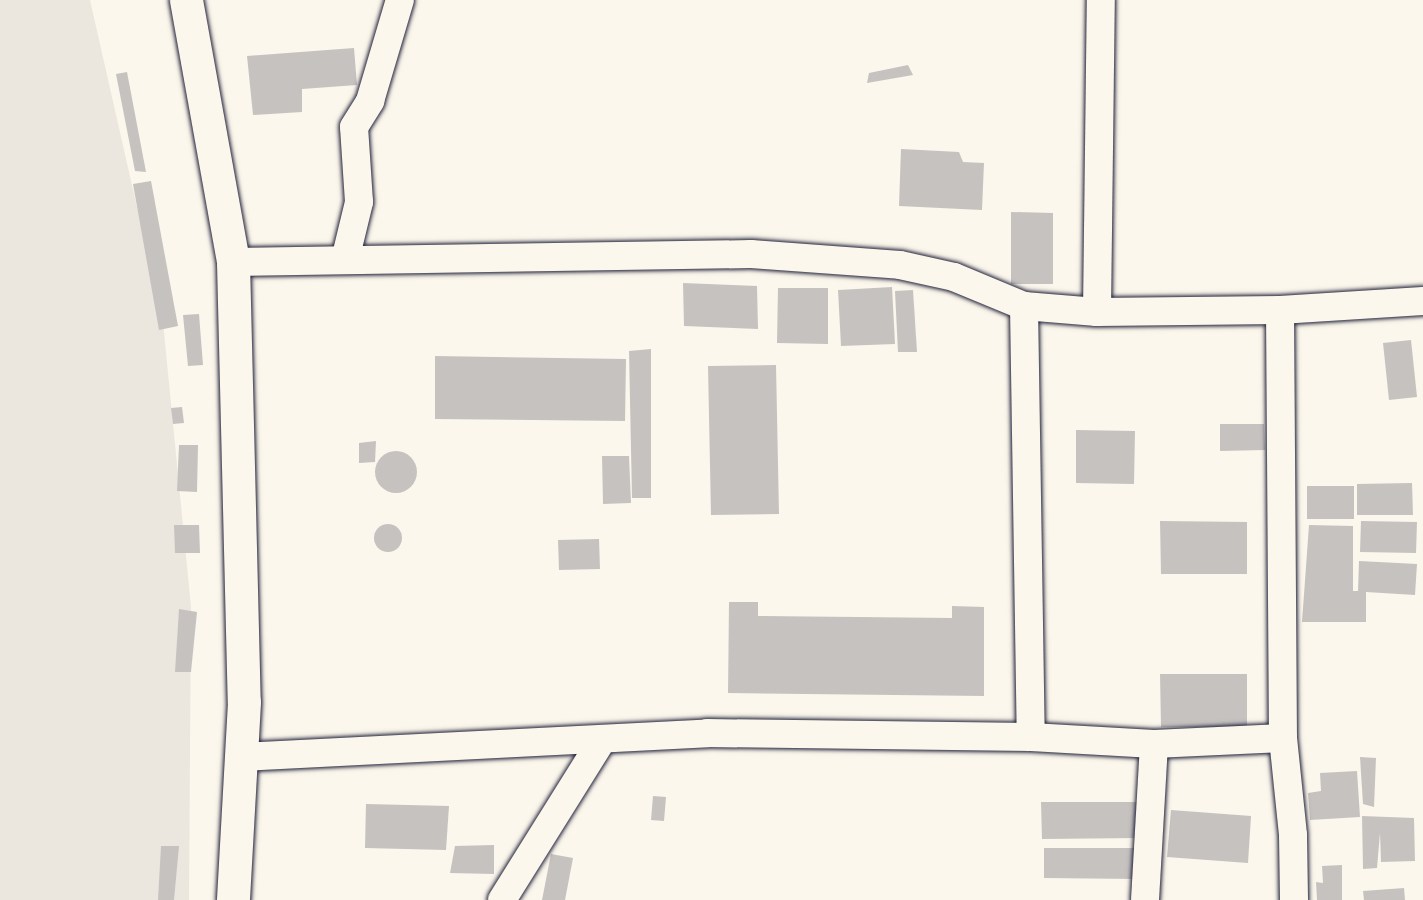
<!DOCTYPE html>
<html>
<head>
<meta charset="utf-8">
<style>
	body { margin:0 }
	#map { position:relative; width:1423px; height:900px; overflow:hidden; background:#fbf7ec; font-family:Kalam,sans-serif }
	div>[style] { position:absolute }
	.built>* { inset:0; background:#ebe7df }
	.building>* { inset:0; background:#c6c2c0 }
	.round { border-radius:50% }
	.roads { filter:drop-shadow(0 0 2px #22223b) drop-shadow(0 0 2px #22223b) }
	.street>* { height:28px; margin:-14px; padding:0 14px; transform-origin:14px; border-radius:14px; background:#fbf7ec }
	.primary>* { height:33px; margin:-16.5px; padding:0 16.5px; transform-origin:16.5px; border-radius:16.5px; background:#fbf7ec }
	span { translate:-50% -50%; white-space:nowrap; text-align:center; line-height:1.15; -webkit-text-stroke:5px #fbf7ec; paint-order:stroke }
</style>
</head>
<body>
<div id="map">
	<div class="built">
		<div style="clip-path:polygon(0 0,90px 0,163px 322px,191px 607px,189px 900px,0 900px)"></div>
	</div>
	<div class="building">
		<div style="clip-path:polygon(354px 48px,357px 85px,302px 89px,302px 112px,253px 115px,247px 56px)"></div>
		<div style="clip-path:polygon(908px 65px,913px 75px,867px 83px,869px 73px)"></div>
		<div style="clip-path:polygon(127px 72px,146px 172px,135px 171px,116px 74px)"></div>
		<div style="clip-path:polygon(901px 149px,959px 152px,963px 162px,984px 163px,982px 210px,899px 206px)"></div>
		<div style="clip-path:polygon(151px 181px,178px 326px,159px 330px,133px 184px)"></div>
		<div style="clip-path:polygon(1011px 212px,1053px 213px,1053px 284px,1011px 284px)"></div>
		<div style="clip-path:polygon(683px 283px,757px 286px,758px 329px,684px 326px)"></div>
		<div style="clip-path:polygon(892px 287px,895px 344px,841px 346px,838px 290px)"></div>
		<div style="clip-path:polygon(778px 288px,828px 288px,828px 344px,777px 343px)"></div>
		<div style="clip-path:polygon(913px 290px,917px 352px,898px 352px,895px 291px)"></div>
		<div style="clip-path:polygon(199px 314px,203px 365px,188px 366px,183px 315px)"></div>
		<div style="clip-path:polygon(1411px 340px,1417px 397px,1389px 400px,1383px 343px)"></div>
		<div style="clip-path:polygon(651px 349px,651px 498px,632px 498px,629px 351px)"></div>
		<div style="clip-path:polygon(435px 356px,626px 359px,625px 421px,435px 419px)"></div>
		<div style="clip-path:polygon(776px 365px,779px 514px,711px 515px,708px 366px)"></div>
		<div style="clip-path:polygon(182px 407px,184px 423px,173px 424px,171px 408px)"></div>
		<div style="clip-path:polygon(1220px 424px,1264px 424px,1265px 450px,1220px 451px)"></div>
		<div style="clip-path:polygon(1076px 430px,1135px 431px,1134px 484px,1076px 483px)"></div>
		<div style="clip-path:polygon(376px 441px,375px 462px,359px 463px,359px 443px)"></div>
		<div style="clip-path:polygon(179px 445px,198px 445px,197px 492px,177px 491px)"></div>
		<div class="round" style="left:375px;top:451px;width:42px;height:42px"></div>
		<div style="clip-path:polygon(602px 456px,629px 456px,631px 503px,603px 504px)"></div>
		<div style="clip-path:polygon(1412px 483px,1413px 515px,1357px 515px,1357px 484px)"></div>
		<div style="clip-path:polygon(1307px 486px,1354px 486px,1354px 519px,1307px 519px)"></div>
		<div style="clip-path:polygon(1160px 521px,1247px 522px,1247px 574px,1161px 574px)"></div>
		<div style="clip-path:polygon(1361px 521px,1417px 522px,1416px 553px,1360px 552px)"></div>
		<div class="round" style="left:374px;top:524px;width:28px;height:28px"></div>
		<div style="clip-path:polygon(174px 525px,199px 525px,200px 553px,175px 553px)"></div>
		<div style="clip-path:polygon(1309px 525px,1353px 526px,1353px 591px,1358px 591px,1359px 561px,1417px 564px,1415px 595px,1366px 592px,1366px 622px,1302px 622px)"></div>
		<div style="clip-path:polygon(599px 539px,600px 569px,559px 570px,558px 540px)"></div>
		<div style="clip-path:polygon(729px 602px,758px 602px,758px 616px,952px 618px,952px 606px,984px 607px,984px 696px,728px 693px)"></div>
		<div style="clip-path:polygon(179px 609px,197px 612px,191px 672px,175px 672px)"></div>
		<div style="clip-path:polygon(1160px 674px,1247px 674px,1247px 727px,1161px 727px)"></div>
		<div style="clip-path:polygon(1360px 757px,1376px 758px,1374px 807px,1363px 804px)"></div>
		<div style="clip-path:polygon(1357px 771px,1360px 817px,1310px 820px,1308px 793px,1321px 791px,1320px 773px)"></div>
		<div style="clip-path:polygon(653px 796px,666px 797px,664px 821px,651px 820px)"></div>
		<div style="clip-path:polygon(1041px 802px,1139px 802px,1139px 838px,1042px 839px)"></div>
		<div style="clip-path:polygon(366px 804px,449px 806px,446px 850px,365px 848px)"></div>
		<div style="clip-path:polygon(1171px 810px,1251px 816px,1248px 863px,1167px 857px)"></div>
		<div style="clip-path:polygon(1362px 816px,1414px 818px,1415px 861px,1381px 862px,1380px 833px,1377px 868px,1363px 869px)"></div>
		<div style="clip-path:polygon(494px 845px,494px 874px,450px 873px,455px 846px)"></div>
		<div style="clip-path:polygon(161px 846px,179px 846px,174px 900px,158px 900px)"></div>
		<div style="clip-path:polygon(1044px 848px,1136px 848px,1137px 879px,1044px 878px)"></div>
		<div style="clip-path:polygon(551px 854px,573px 858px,565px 900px,542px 900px)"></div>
		<div style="clip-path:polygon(1342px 865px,1342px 900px,1317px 900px,1316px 882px,1323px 883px,1322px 866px)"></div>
		<div style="clip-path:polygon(1404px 888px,1405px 900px,1364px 900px,1363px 891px)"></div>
	</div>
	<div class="roads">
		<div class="street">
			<div style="left:345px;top:260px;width:60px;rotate:-76.4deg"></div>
			<div style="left:359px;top:202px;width:75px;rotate:-93.8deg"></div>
			<div style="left:354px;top:127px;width:31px;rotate:-58deg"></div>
			<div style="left:370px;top:101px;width:105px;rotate:-73.5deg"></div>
			<div style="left:233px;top:262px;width:518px;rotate:-0.88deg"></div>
			<div style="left:751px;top:254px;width:149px;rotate:4.2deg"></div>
			<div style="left:900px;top:265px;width:55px;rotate:12.5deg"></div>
			<div style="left:954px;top:277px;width:76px;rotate:22.5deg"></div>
			<div style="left:1024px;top:306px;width:73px;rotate:4.7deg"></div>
			<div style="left:1097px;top:312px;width:312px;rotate:-89.3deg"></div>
			<div style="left:1024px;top:306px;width:431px;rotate:89.1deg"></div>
			<div style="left:1031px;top:737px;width:123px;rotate:3.3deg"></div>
			<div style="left:1154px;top:744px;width:129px;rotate:-2.7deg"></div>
			<div style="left:1280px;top:310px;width:428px;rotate:89.6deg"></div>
			<div style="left:1283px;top:738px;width:98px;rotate:84.1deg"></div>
			<div style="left:1293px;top:835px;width:65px;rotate:89.1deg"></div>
			<div style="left:1097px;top:312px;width:183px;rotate:-0.6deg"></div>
			<div style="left:1280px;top:310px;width:143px;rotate:-3.6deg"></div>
			<div style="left:241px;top:757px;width:467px;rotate:-2.9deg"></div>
			<div style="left:707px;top:733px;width:324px;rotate:0.7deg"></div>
			<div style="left:502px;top:900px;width:189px;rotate:-58deg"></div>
			<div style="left:1145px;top:900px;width:156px;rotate:-86.7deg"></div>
		</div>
		<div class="primary">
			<div style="left:186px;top:0;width:266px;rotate:79.8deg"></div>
			<div style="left:233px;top:262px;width:440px;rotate:88.6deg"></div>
			<div style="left:244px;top:702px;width:198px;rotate:93.2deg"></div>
		</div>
	</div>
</div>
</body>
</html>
